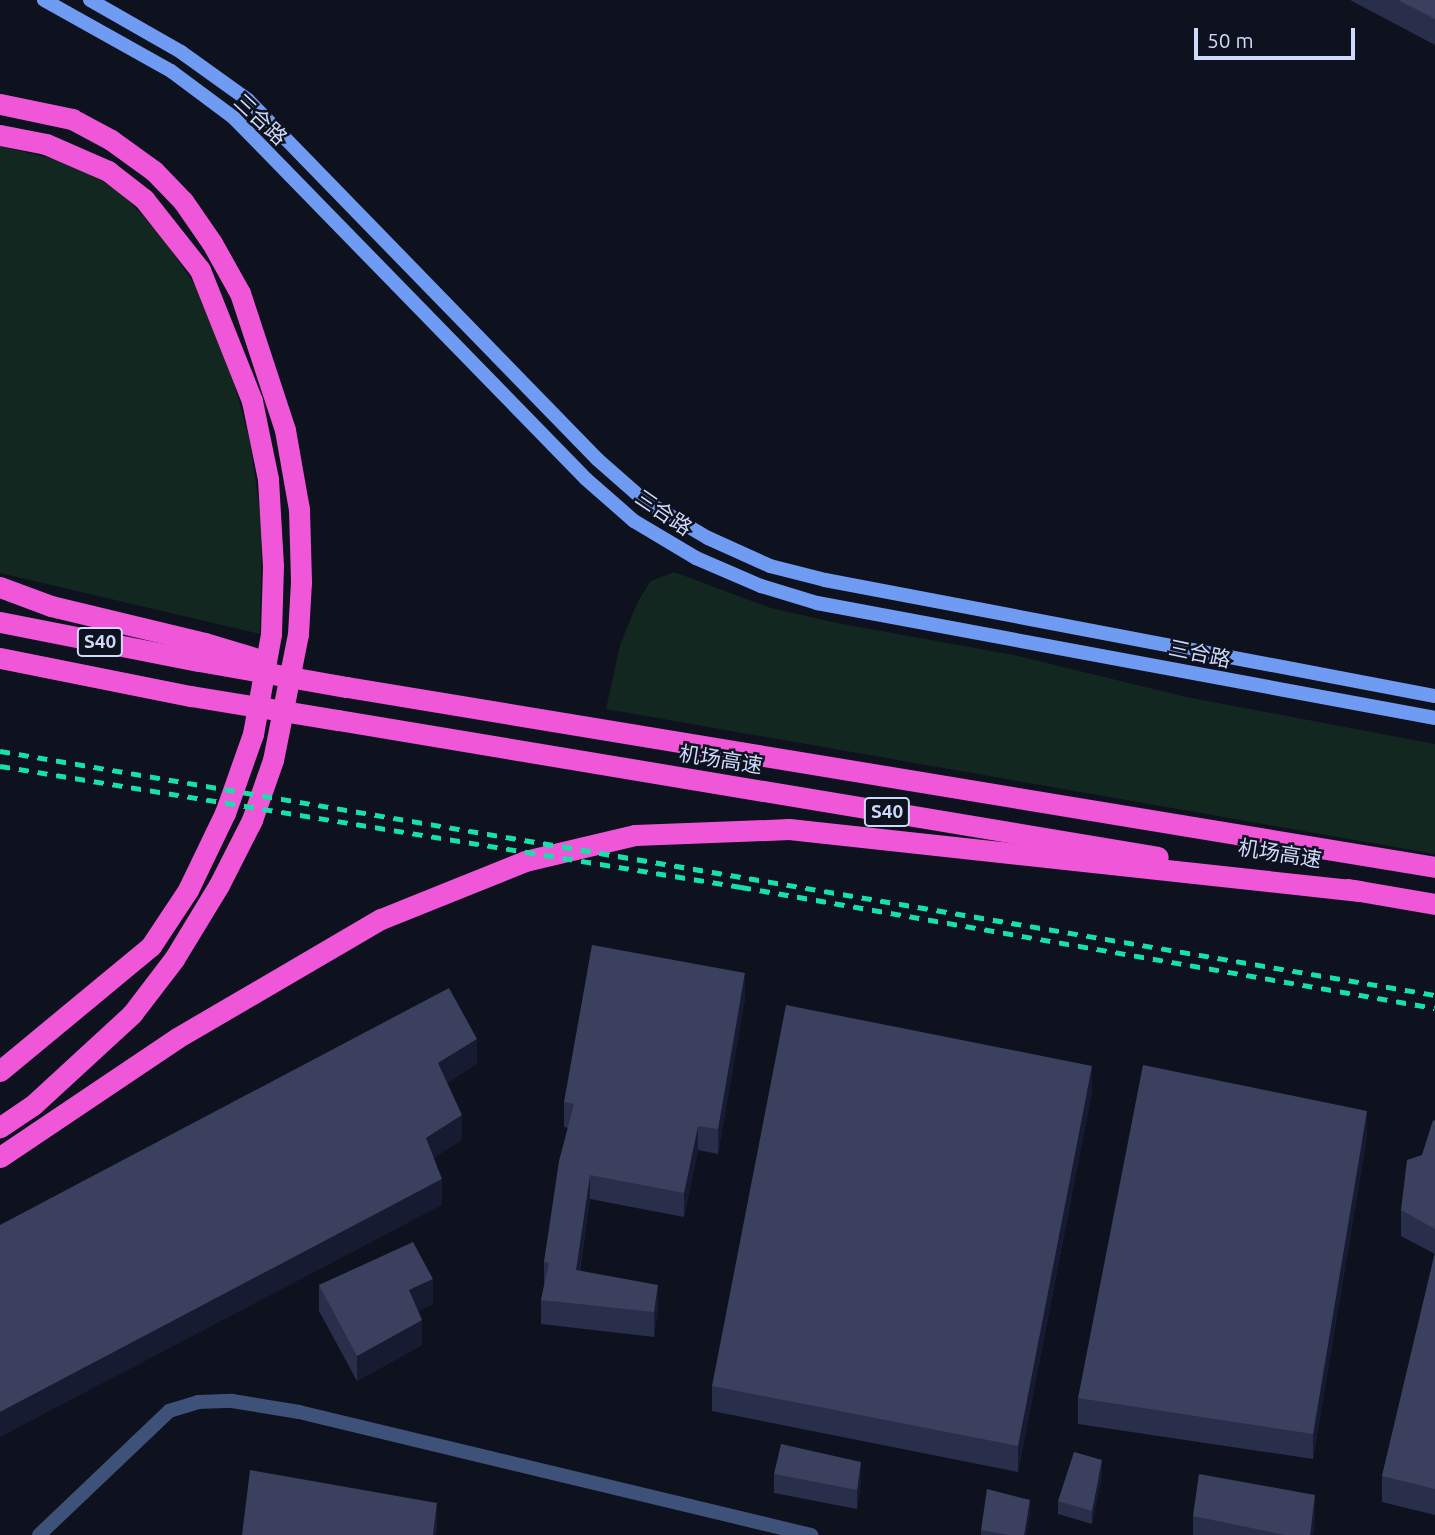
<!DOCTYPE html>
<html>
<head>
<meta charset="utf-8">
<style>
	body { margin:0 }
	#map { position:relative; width:1435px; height:1535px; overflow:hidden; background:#0e111e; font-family:Ubuntu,"Noto Sans SC",sans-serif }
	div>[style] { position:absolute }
	.green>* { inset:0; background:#12271f }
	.tertiary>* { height:14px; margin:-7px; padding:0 7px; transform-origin:7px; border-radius:7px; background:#3d5179 }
	.secondary>* { height:14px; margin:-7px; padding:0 7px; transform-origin:7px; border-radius:7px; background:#6f9cf2 }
	.motorway>* { height:21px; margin:-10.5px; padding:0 10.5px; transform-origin:10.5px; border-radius:10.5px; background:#ef56d8 }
	.rail>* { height:5px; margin-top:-2.5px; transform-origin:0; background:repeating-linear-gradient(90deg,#15e1aa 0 10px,transparent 0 19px) }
	.motorway-bridge>* { height:21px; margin:-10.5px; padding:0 10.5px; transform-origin:10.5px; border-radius:10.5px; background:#ef56d8 }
	.wall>* { inset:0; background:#292e4a }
	.shaded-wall>* { inset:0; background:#161b31 }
	.building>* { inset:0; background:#3a405d }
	span { translate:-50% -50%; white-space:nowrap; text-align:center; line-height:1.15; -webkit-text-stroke:5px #0e111e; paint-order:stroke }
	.shield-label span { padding:2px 5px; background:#0e111e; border:2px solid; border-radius:5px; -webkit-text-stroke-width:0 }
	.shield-label { font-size:19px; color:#cfdafb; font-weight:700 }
	.street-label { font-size:21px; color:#cfdafb }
	.scale { position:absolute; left:1194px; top:28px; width:161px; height:32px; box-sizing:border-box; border:4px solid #cfdafb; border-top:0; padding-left:9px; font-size:21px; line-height:24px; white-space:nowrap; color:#cfdafb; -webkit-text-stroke:5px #0e111e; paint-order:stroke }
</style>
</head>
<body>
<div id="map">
	<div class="green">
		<div style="clip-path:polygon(0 146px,74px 164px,123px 194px,161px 236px,196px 286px,230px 367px,250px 442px,262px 526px,260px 634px,0 573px)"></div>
		<div style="clip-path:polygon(674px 572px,771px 608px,837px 623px,1014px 655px,1186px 697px,1435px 744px,1435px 854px,606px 709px,620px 645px,638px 601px,651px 581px)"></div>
	</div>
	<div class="tertiary">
		<div style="left:39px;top:1535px;width:180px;rotate:-43.6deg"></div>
		<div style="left:169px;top:1411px;width:30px;rotate:-17deg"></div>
		<div style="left:198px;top:1402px;width:34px;rotate:-2deg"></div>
		<div style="left:232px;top:1401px;width:68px;rotate:9.3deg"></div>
		<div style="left:299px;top:1412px;width:527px;rotate:13.51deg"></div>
	</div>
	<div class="secondary">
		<div style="left:44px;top:0;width:145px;rotate:29.2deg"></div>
		<div style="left:171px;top:71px;width:79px;rotate:36.7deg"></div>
		<div style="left:234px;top:118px;width:504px;rotate:45.72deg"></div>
		<div style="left:586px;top:479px;width:64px;rotate:41.2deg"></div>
		<div style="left:634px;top:521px;width:72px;rotate:30.8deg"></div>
		<div style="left:696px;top:558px;width:71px;rotate:23.3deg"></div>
		<div style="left:761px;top:586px;width:59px;rotate:16.9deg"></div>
		<div style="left:817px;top:603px;width:629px;rotate:10.54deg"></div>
		<div style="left:90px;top:0;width:105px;rotate:29.7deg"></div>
		<div style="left:181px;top:52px;width:82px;rotate:35.6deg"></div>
		<div style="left:248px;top:100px;width:501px;rotate:45.81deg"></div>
		<div style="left:597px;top:459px;width:64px;rotate:41.2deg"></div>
		<div style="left:645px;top:501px;width:73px;rotate:30.4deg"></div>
		<div style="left:708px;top:538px;width:68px;rotate:24.3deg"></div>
		<div style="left:770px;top:566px;width:57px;rotate:14.3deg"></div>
		<div style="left:825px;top:580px;width:621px;rotate:10.77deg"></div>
	</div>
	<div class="motorway">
		<div style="left:0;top:104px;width:74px;rotate:11.8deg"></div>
		<div style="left:72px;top:119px;width:44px;rotate:28.3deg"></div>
		<div style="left:111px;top:140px;width:53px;rotate:35.8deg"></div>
		<div style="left:154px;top:171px;width:42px;rotate:46deg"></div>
		<div style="left:183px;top:201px;width:51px;rotate:55.4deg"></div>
		<div style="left:212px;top:243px;width:57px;rotate:60.8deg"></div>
		<div style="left:240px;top:293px;width:144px;rotate:71.8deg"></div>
		<div style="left:285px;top:430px;width:80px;rotate:80deg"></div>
		<div style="left:299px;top:509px;width:73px;rotate:88.4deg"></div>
		<div style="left:301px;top:582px;width:52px;rotate:93.3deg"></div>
		<div style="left:298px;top:634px;width:128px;rotate:101.2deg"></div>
		<div style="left:273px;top:760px;width:64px;rotate:109.3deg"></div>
		<div style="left:252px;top:820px;width:73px;rotate:116.9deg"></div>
		<div style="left:219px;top:885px;width:87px;rotate:121.3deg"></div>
		<div style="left:174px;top:959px;width:69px;rotate:127.4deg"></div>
		<div style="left:132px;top:1014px;width:134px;rotate:137.4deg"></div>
		<div style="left:33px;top:1105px;width:40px;rotate:146deg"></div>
		<div style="left:0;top:135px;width:47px;rotate:11.1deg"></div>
		<div style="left:46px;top:144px;width:68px;rotate:23.5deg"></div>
		<div style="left:108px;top:171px;width:46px;rotate:37.9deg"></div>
		<div style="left:144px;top:199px;width:90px;rotate:51.7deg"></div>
		<div style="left:200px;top:270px;width:141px;rotate:68.3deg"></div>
		<div style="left:252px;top:401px;width:80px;rotate:78.4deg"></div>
		<div style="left:268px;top:479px;width:87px;rotate:86.7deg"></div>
		<div style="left:273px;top:566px;width:68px;rotate:91.7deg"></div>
		<div style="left:271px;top:634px;width:102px;rotate:100.2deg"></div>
		<div style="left:253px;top:734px;width:84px;rotate:109.5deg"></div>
		<div style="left:225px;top:813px;width:85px;rotate:115.7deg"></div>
		<div style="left:188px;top:890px;width:67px;rotate:123.5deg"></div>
		<div style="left:151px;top:946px;width:196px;rotate:140.4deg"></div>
		<div style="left:0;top:587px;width:54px;rotate:20.4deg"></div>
		<div style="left:51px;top:606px;width:158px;rotate:13.5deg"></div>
		<div style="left:0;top:622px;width:203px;rotate:11.1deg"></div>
		<div style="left:0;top:658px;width:195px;rotate:11.3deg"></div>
		<div style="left:347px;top:687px;width:1103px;rotate:9.39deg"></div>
		<div style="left:338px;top:720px;width:831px;rotate:9.48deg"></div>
		<div style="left:1348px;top:889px;width:88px;rotate:9.8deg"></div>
		<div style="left:0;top:1157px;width:213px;rotate:-33.9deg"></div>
		<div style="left:177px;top:1038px;width:236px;rotate:-30.3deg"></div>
		<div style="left:381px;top:919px;width:155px;rotate:-21.9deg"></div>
		<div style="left:525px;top:861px;width:113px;rotate:-13.3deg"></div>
		<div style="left:635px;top:835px;width:154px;rotate:-2.2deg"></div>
		<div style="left:789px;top:829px;width:574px;rotate:6.2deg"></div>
	</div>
	<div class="rail">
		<div style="left:0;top:751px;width:1456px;rotate:9.65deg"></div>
		<div style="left:0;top:766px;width:751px;rotate:9.27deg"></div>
		<div style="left:741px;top:887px;width:704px;rotate:9.89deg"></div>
	</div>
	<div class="motorway-bridge">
		<div style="left:205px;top:643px;width:59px;rotate:16.9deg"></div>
		<div style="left:199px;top:661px;width:150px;rotate:10deg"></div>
		<div style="left:191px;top:696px;width:149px;rotate:9.3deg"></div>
	</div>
	<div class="wall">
		<div style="clip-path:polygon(1350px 0,1435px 0,1435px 45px)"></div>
		<div style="clip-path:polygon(745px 998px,718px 1154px,698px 1150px,684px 1217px,590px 1199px,580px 1270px,658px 1309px,654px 1337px,541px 1324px,541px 1300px,544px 1286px,544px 1262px,568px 1128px,564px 1127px,564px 1102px)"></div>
		<div style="clip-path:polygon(1092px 1091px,1018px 1472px,712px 1411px,712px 1386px)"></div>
		<div style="clip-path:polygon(1435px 1121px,1435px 1515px,1382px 1502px,1382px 1476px,1435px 1254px,1401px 1236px,1401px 1210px)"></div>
		<div style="clip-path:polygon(1367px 1136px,1313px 1459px,1078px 1424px,1078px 1398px)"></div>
		<div style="clip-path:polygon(319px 1285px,433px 1304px,418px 1311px,422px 1345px,357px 1381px,319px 1311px)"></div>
		<div style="clip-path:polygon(1102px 1473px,1092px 1524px,1058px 1514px,1058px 1501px)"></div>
		<div style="clip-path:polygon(774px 1474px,861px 1481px,857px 1509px,774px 1493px)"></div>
		<div style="clip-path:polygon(1030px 1513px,1026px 1535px,981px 1535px,981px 1530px)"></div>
		<div style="clip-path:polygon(1315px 1514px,1313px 1535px,1193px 1535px,1193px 1516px)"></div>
	</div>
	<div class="shaded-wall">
		<div style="clip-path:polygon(745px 973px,745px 998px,718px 1154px,718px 1129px)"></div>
		<div style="clip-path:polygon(477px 1039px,477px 1064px,438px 1089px,438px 1063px)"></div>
		<div style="clip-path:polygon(1092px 1066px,1092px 1091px,1018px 1472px,1018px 1446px)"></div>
		<div style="clip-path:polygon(1367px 1111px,1367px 1136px,1313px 1459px,1313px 1434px)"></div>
		<div style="clip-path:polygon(462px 1115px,462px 1140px,426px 1163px,426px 1138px)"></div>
		<div style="clip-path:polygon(698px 1126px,698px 1150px,684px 1217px,684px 1193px)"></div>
		<div style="clip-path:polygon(590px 1175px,590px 1199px,576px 1294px,576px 1270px)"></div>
		<div style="clip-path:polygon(442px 1179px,442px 1205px,0 1437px,0 1412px)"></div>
		<div style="clip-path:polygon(433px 1279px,433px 1304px,409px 1316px,409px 1290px)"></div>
		<div style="clip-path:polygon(658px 1285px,658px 1309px,654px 1337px,654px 1312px)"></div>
		<div style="clip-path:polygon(422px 1320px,422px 1345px,357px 1381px,357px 1356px)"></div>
		<div style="clip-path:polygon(1102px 1460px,1102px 1473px,1092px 1524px,1092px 1511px)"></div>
		<div style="clip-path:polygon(861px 1462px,861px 1481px,857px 1509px,857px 1490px)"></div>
		<div style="clip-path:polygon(1315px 1495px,1315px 1514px,1313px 1535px,1310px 1535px)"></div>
		<div style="clip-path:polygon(1030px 1500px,1030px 1513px,1026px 1535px,1024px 1535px)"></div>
		<div style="clip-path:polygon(437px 1503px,437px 1528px,436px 1535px,433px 1535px)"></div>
	</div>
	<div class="building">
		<div style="clip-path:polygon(1398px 0,1435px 0,1435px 19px)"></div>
		<div style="clip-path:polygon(592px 945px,745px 973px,718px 1129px,698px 1126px,684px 1193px,590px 1175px,576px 1270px,658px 1285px,654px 1312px,541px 1300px,549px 1263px,544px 1262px,559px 1161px,574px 1104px,564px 1102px)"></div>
		<div style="clip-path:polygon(449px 988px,477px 1039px,438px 1063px,462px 1115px,426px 1138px,442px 1179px,0 1412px,0 1225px)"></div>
		<div style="clip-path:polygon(786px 1005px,1092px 1066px,1018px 1446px,712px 1386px)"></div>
		<div style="clip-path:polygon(1143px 1065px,1367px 1111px,1313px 1434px,1078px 1398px)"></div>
		<div style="clip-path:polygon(1433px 1120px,1435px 1121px,1435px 1229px,1401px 1210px,1407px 1160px,1422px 1155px)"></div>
		<div style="clip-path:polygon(413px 1242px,433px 1279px,409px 1290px,422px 1320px,357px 1356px,319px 1285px)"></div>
		<div style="clip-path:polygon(1435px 1252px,1435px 1489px,1382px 1476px)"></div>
		<div style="clip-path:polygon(781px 1444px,861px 1462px,857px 1490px,774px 1474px)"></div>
		<div style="clip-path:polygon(1074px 1452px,1102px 1460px,1092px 1511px,1058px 1501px)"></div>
		<div style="clip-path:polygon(250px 1470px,437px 1503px,433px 1535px,242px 1535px)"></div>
		<div style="clip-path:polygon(1199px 1474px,1315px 1495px,1310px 1535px,1285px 1535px,1193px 1516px)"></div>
		<div style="clip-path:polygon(987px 1489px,1030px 1500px,1024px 1535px,1009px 1535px,981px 1530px)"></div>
	</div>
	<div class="shield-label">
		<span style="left:100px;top:642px">S40</span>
		<span style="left:887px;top:812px">S40</span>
	</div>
	<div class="street-label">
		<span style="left:261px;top:119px;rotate:43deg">三合路</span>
		<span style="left:664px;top:512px;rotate:34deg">三合路</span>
		<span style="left:1200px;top:653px;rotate:12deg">三合路</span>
		<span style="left:721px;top:759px;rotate:9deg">机场高速</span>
		<span style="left:1280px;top:853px;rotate:9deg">机场高速</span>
	</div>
	<div class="scale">50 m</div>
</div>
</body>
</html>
